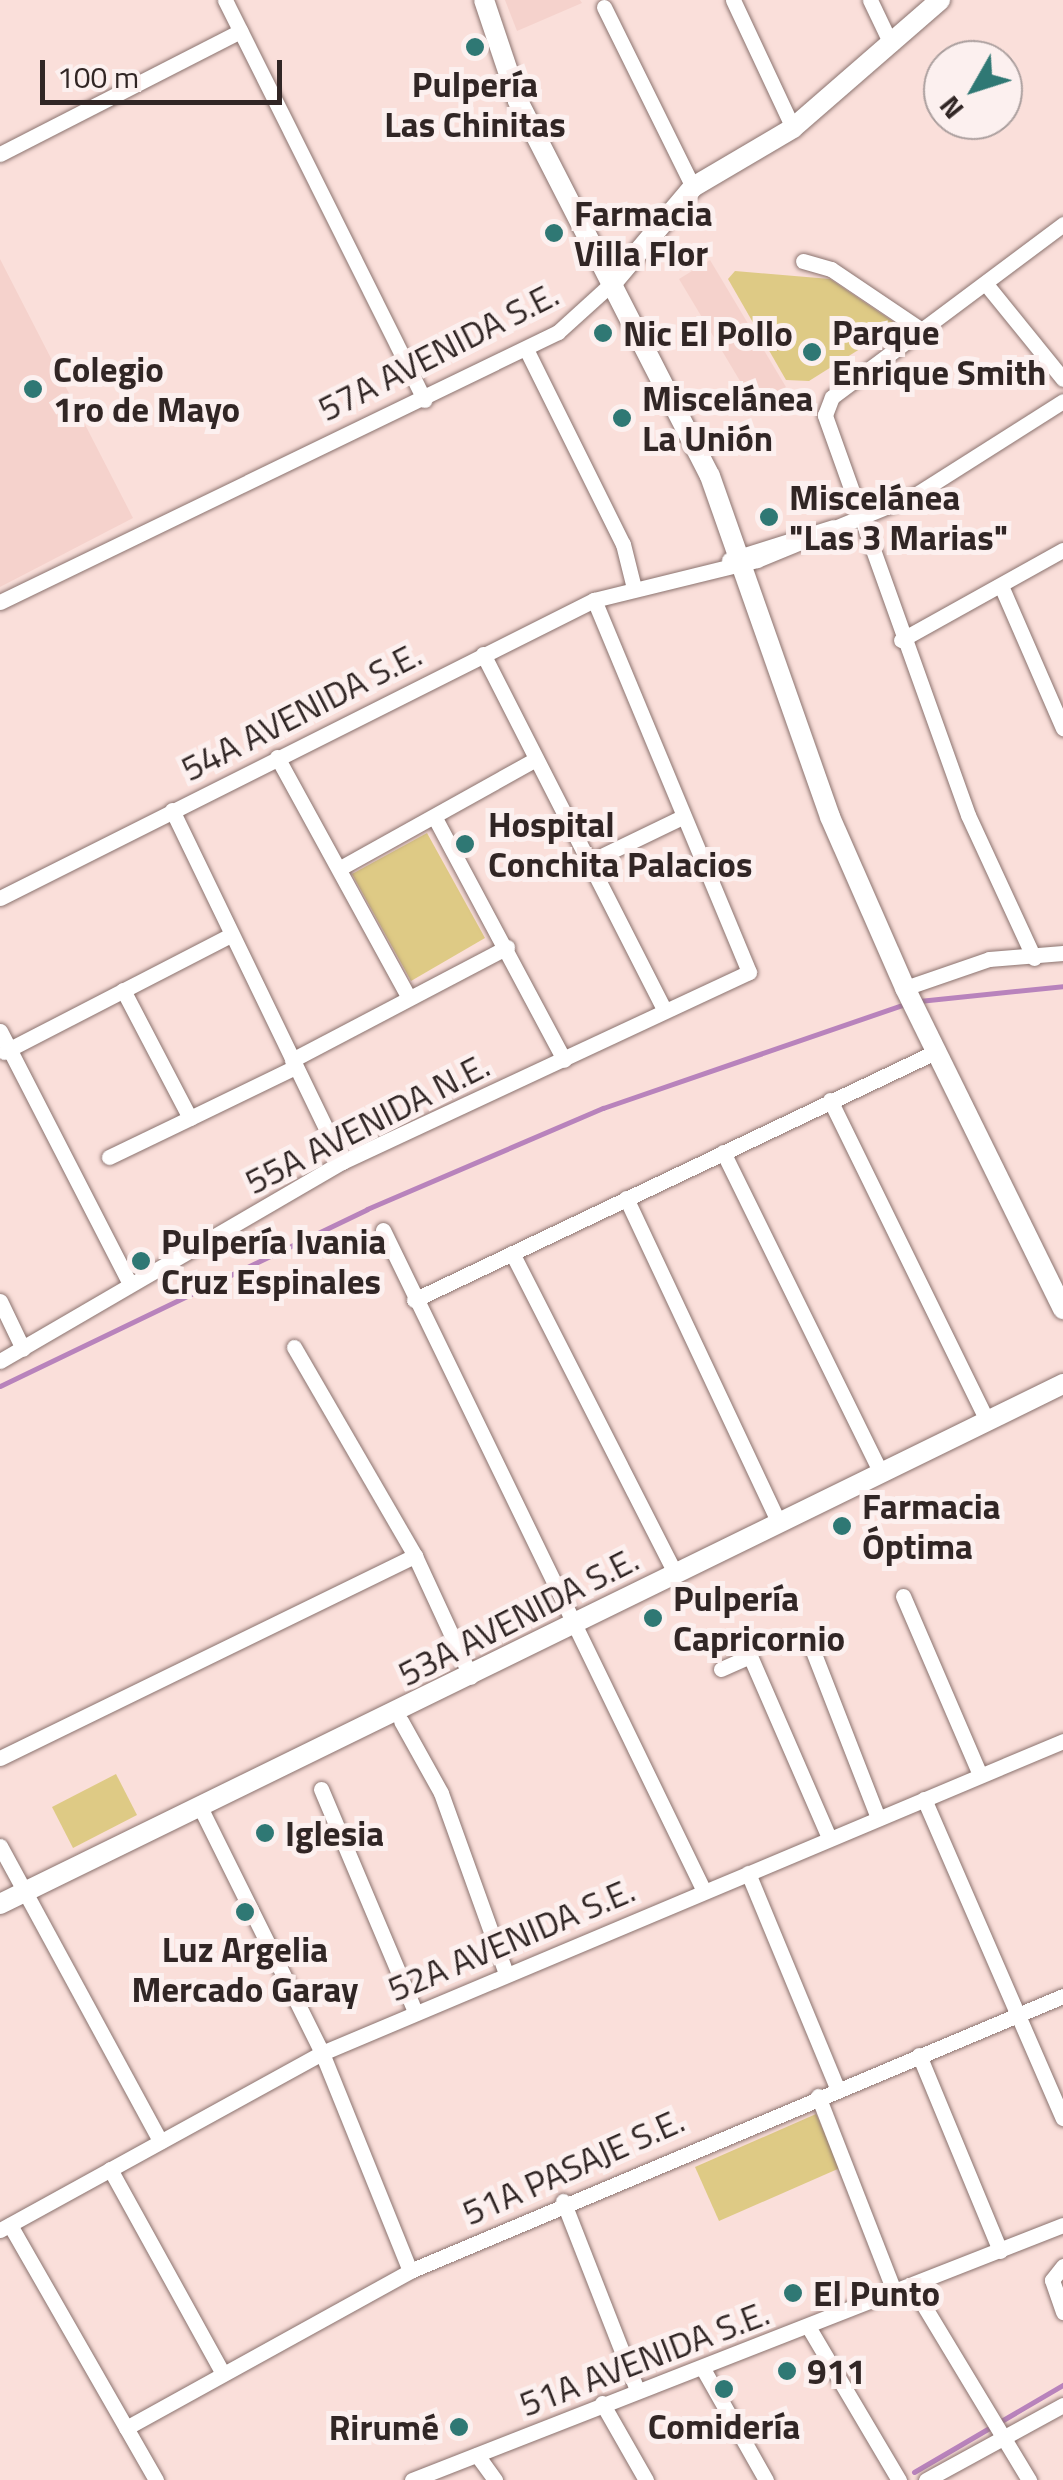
<!DOCTYPE html>
<html>
<head>
<meta charset="utf-8">
<style>
	body { margin:0 }
	#map { position:relative; width:1063px; height:2480px; overflow:hidden; background:#fadfda; font-family:"Titillium Web",sans-serif }
	div>[style] { position:absolute }
	.built>* { inset:0; background:#f5d2cc }
	.green>* { inset:0; background:#deca85 }
	.stream>* { height:5px; margin:-2.5px; padding:0 2.5px; transform-origin:2.5px; border-radius:2.5px; background:#b883bc }
	.roads { filter:drop-shadow(0 0 2px #8b736f) drop-shadow(0 0 2px #8b736f) }
	.minor>* { height:15px; margin:-7.5px; padding:0 7.5px; transform-origin:7.5px; border-radius:7.5px; background:#fff }
	.tertiary>* { height:20px; margin:-10px; padding:0 10px; transform-origin:10px; border-radius:10px; background:#fff }
	.dots>* { width:28px; height:28px; translate:-50% -50%; box-sizing:border-box; border:5px solid #fcf0ef; border-radius:50% }
	span { translate:-50% -50%; white-space:nowrap; text-align:center; line-height:1.15; -webkit-text-stroke:10px #fcf0ef; paint-order:stroke }
	.poi-label { font-size:35px; color:#312625; font-weight:700 }
	.left { translate:0 -50%; text-align:left }
	.right { translate:-100% -50%; text-align:right }
	.street-label { font-size:35px; color:#312625 }
	.north { position:absolute; left:923px; top:40px; width:100px; height:100px; box-sizing:border-box; background:#fcf0ef; border:2px solid #ab9f9e; border-radius:50%; rotate:231deg; font-size:28px; font-weight:700; line-height:40px; text-align:center; color:#312625 }
	.north::after { content:''; display:block; margin:auto; width:35px; height:45px; background:#2f7874; clip-path:polygon(50% 0,100% 100%,50% 72%,0 100%) }
	.scale { position:absolute; left:40px; top:60px; width:242px; height:45px; box-sizing:border-box; border:5px solid #312625; border-top:0; padding-left:12px; font-size:30px; line-height:35px; white-space:nowrap; color:#312625; -webkit-text-stroke:8px #fcf0ef; paint-order:stroke }
</style>
</head>
<body>
<div id="map">
	<div class="built">
		<div style="clip-path:polygon(505px 0,580px 0,582px 3px,517px 31px)"></div>
		<div style="clip-path:polygon(0 259px,133px 518px,0 587px)"></div>
		<div style="clip-path:polygon(710px 260px,786px 387px,755px 406px,679px 279px)"></div>
	</div>
	<div class="green">
		<div style="clip-path:polygon(735px 271px,830px 279px,898px 325px,809px 381px,786px 380px,728px 279px)"></div>
		<div style="clip-path:polygon(427px 833px,485px 938px,411px 981px,352px 874px)"></div>
		<div style="clip-path:polygon(116px 1774px,137px 1815px,73px 1848px,52px 1807px)"></div>
		<div style="clip-path:polygon(816px 2114px,840px 2168px,719px 2221px,695px 2167px)"></div>
	</div>
	<div class="stream">
		<div style="left:919px;top:1001px;width:145px;rotate:-5.9deg"></div>
		<div style="left:0;top:1386px;width:407px;rotate:-25.7deg"></div>
		<div style="left:367px;top:1209px;width:257px;rotate:-23.2deg"></div>
		<div style="left:603px;top:1108px;width:323px;rotate:-19deg"></div>
		<div style="left:914px;top:2472px;width:173px;rotate:-30.3deg"></div>
	</div>
	<div class="roads">
		<div class="minor">
			<div style="left:225px;top:0;width:447px;rotate:63.5deg"></div>
			<div style="left:733px;top:0;width:141px;rotate:64.9deg"></div>
			<div style="left:870px;top:0;width:49px;rotate:64.5deg"></div>
			<div style="left:604px;top:7px;width:201px;rotate:63.7deg"></div>
			<div style="left:0;top:154px;width:270px;rotate:-27.1deg"></div>
			<div style="left:803px;top:261px;width:29px;rotate:16deg"></div>
			<div style="left:831px;top:269px;width:111px;rotate:34deg"></div>
			<div style="left:986px;top:284px;width:122px;rotate:51deg"></div>
			<div style="left:526px;top:349px;width:218px;rotate:63.6deg"></div>
			<div style="left:623px;top:544px;width:45px;rotate:76deg"></div>
			<div style="left:729px;top:560px;width:109px;rotate:-17.6deg"></div>
			<div style="left:1002px;top:588px;width:153px;rotate:66.5deg"></div>
			<div style="left:0;top:602px;width:620px;rotate:-25.82deg"></div>
			<div style="left:558px;top:332px;width:73px;rotate:-42.2deg"></div>
			<div style="left:901px;top:640px;width:185px;rotate:-29.1deg"></div>
			<div style="left:483px;top:654px;width:399px;rotate:63deg"></div>
			<div style="left:277px;top:757px;width:273px;rotate:61.3deg"></div>
			<div style="left:172px;top:810px;width:391px;rotate:64.2deg"></div>
			<div style="left:435px;top:818px;width:274px;rotate:61.9deg"></div>
			<div style="left:589px;top:862px;width:103px;rotate:-25.8deg"></div>
			<div style="left:342px;top:867px;width:222px;rotate:-29.1deg"></div>
			<div style="left:0;top:898px;width:665px;rotate:-26.64deg"></div>
			<div style="left:594px;top:600px;width:168px;rotate:-13.8deg"></div>
			<div style="left:757px;top:560px;width:171px;rotate:-22.4deg"></div>
			<div style="left:915px;top:495px;width:175px;rotate:-32.4deg"></div>
			<div style="left:1034px;top:958px;width:157px;rotate:-114.8deg"></div>
			<div style="left:968px;top:815px;width:425px;rotate:-109.7deg"></div>
			<div style="left:825px;top:415px;width:19px;rotate:-69deg"></div>
			<div style="left:832px;top:397px;width:289px;rotate:-36.8deg"></div>
			<div style="left:905px;top:988px;width:89px;rotate:-19deg"></div>
			<div style="left:989px;top:959px;width:74px;rotate:-4.6deg"></div>
			<div style="left:123px;top:990px;width:144px;rotate:62.4deg"></div>
			<div style="left:190px;top:1118px;width:117px;rotate:-25.9deg"></div>
			<div style="left:0;top:1031px;width:284px;rotate:62.8deg"></div>
			<div style="left:4px;top:1052px;width:255px;rotate:-27.3deg"></div>
			<div style="left:292px;top:1060px;width:243px;rotate:-27.7deg"></div>
			<div style="left:830px;top:1100px;width:357px;rotate:63.9deg"></div>
			<div style="left:723px;top:1152px;width:356px;rotate:63.8deg"></div>
			<div style="left:109px;top:1157px;width:90px;rotate:-25.7deg"></div>
			<div style="left:626px;top:1198px;width:357px;rotate:64.8deg"></div>
			<div style="left:383px;top:1230px;width:735px;rotate:64.1deg"></div>
			<div style="left:512px;top:1253px;width:359px;rotate:63deg"></div>
			<div style="left:414px;top:1300px;width:577px;rotate:-25.45deg"></div>
			<div style="left:0;top:1301px;width:53px;rotate:64.4deg"></div>
			<div style="left:294px;top:1347px;width:241px;rotate:59.9deg"></div>
			<div style="left:415px;top:1556px;width:133px;rotate:65.2deg"></div>
			<div style="left:0;top:1361px;width:396px;rotate:-30.2deg"></div>
			<div style="left:342px;top:1162px;width:449px;rotate:-25deg"></div>
			<div style="left:749px;top:972px;width:403px;rotate:-112.6deg"></div>
			<div style="left:903px;top:1596px;width:195px;rotate:66.7deg"></div>
			<div style="left:811px;top:1646px;width:185px;rotate:68.7deg"></div>
			<div style="left:721px;top:1669px;width:32px;rotate:-24deg"></div>
			<div style="left:750px;top:1656px;width:198px;rotate:66.5deg"></div>
			<div style="left:401px;top:1721px;width:82px;rotate:60.9deg"></div>
			<div style="left:441px;top:1793px;width:192px;rotate:70.2deg"></div>
			<div style="left:0;top:1758px;width:462px;rotate:-26deg"></div>
			<div style="left:321px;top:1789px;width:241px;rotate:67.1deg"></div>
			<div style="left:924px;top:1799px;width:348px;rotate:66.5deg"></div>
			<div style="left:201px;top:1809px;width:272px;rotate:63.6deg"></div>
			<div style="left:322px;top:2053px;width:235px;rotate:68deg"></div>
			<div style="left:0;top:1846px;width:336px;rotate:61.5deg"></div>
			<div style="left:748px;top:1873px;width:233px;rotate:67.5deg"></div>
			<div style="left:919px;top:2055px;width:212px;rotate:67.5deg"></div>
			<div style="left:818px;top:2096px;width:212px;rotate:68.7deg"></div>
			<div style="left:110px;top:2169px;width:232px;rotate:61.1deg"></div>
			<div style="left:563px;top:2201px;width:203px;rotate:68.6deg"></div>
			<div style="left:10px;top:2225px;width:294px;rotate:60.2deg"></div>
			<div style="left:0;top:2230px;width:367px;rotate:-28.8deg"></div>
			<div style="left:322px;top:2053px;width:804px;rotate:-22.83deg"></div>
			<div style="left:1063px;top:2266px;width:18px;rotate:128deg"></div>
			<div style="left:1052px;top:2280px;width:34px;rotate:71deg"></div>
			<div style="left:912px;top:2286px;width:227px;rotate:58.9deg"></div>
			<div style="left:809px;top:2328px;width:177px;rotate:59.4deg"></div>
			<div style="left:702px;top:2367px;width:130px;rotate:60.5deg"></div>
			<div style="left:602px;top:2403px;width:89px;rotate:60.3deg"></div>
			<div style="left:126px;top:2428px;width:325px;rotate:-28.9deg"></div>
			<div style="left:410px;top:2271px;width:709px;rotate:-22.84deg"></div>
			<div style="left:477px;top:2455px;width:31px;rotate:54deg"></div>
			<div style="left:412px;top:2480px;width:699px;rotate:-21.39deg"></div>
			<div style="left:926px;top:2480px;width:156px;rotate:-28.7deg"></div>
		</div>
		<div class="tertiary">
			<div style="left:484px;top:0;width:107px;rotate:71.4deg"></div>
			<div style="left:518px;top:101px;width:421px;rotate:62.9deg"></div>
			<div style="left:710px;top:476px;width:361px;rotate:70.6deg"></div>
			<div style="left:830px;top:817px;width:187px;rotate:66.3deg"></div>
			<div style="left:905px;top:988px;width:358px;rotate:63.8deg"></div>
			<div style="left:612px;top:283px;width:126px;rotate:-49.8deg"></div>
			<div style="left:693px;top:187px;width:116px;rotate:-30.5deg"></div>
			<div style="left:793px;top:128px;width:195px;rotate:-41deg"></div>
			<div style="left:0;top:1904px;width:1183px;rotate:-26.07deg"></div>
		</div>
	</div>
	<div class="dots">
		<div style="left:475px;top:47px;background:#2f7874"></div>
		<div style="left:554px;top:233px;background:#2f7874"></div>
		<div style="left:603px;top:333px;background:#2f7874"></div>
		<div style="left:812px;top:352px;background:#2f7874"></div>
		<div style="left:33px;top:389px;background:#2f7874"></div>
		<div style="left:622px;top:418px;background:#2f7874"></div>
		<div style="left:769px;top:517px;background:#2f7874"></div>
		<div style="left:465px;top:844px;background:#2f7874"></div>
		<div style="left:141px;top:1261px;background:#2f7874"></div>
		<div style="left:842px;top:1526px;background:#2f7874"></div>
		<div style="left:653px;top:1618px;background:#2f7874"></div>
		<div style="left:265px;top:1833px;background:#2f7874"></div>
		<div style="left:245px;top:1912px;background:#2f7874"></div>
		<div style="left:793px;top:2293px;background:#2f7874"></div>
		<div style="left:787px;top:2371px;background:#2f7874"></div>
		<div style="left:724px;top:2389px;background:#2f7874"></div>
		<div style="left:459px;top:2427px;background:#2f7874"></div>
	</div>
	<div class="poi-label">
		<span style="left:475px;top:104px">Pulpería<br>Las Chinitas</span>
		<span class="left" style="left:574px;top:233px">Farmacia<br>Villa Flor</span>
		<span class="left" style="left:832px;top:352px">Parque<br>Enrique Smith</span>
		<span class="left" style="left:623px;top:333px">Nic El Pollo</span>
		<span class="left" style="left:53px;top:389px">Colegio<br>1ro de Mayo</span>
		<span class="left" style="left:642px;top:418px">Miscelánea<br>La Unión</span>
		<span class="left" style="left:789px;top:517px">Miscelánea<br>"Las 3 Marias"</span>
		<span class="left" style="left:488px;top:844px">Hospital<br>Conchita Palacios</span>
		<span class="left" style="left:161px;top:1261px">Pulpería Ivania<br>Cruz Espinales</span>
		<span class="left" style="left:862px;top:1526px">Farmacia<br>Óptima</span>
		<span class="left" style="left:673px;top:1618px">Pulpería<br>Capricornio</span>
		<span class="left" style="left:285px;top:1833px">Iglesia</span>
		<span style="left:245px;top:1969px">Luz Argelia<br>Mercado Garay</span>
		<span class="left" style="left:813px;top:2293px">El Punto</span>
		<span class="left" style="left:807px;top:2371px">911</span>
		<span style="left:724px;top:2426px">Comidería</span>
		<span class="right" style="left:439px;top:2427px">Rirumé</span>
	</div>
	<div class="street-label">
		<span style="left:438px;top:351px;rotate:-27deg">57A AVENIDA S.E.</span>
		<span style="left:301px;top:711px;rotate:-27deg">54A AVENIDA S.E.</span>
		<span style="left:367px;top:1123px;rotate:-27deg">55A AVENIDA N.E.</span>
		<span style="left:518px;top:1616px;rotate:-27deg">53A AVENIDA S.E.</span>
		<span style="left:511px;top:1939px;rotate:-23deg">52A AVENIDA S.E.</span>
		<span style="left:573px;top:2166px;rotate:-24deg">51A PASAJE S.E.</span>
		<span style="left:644px;top:2358px;rotate:-21deg">51A AVENIDA S.E.</span>
	</div>
	<div class="north">N</div>
	<div class="scale">100 m</div>
</div>
</body>
</html>
